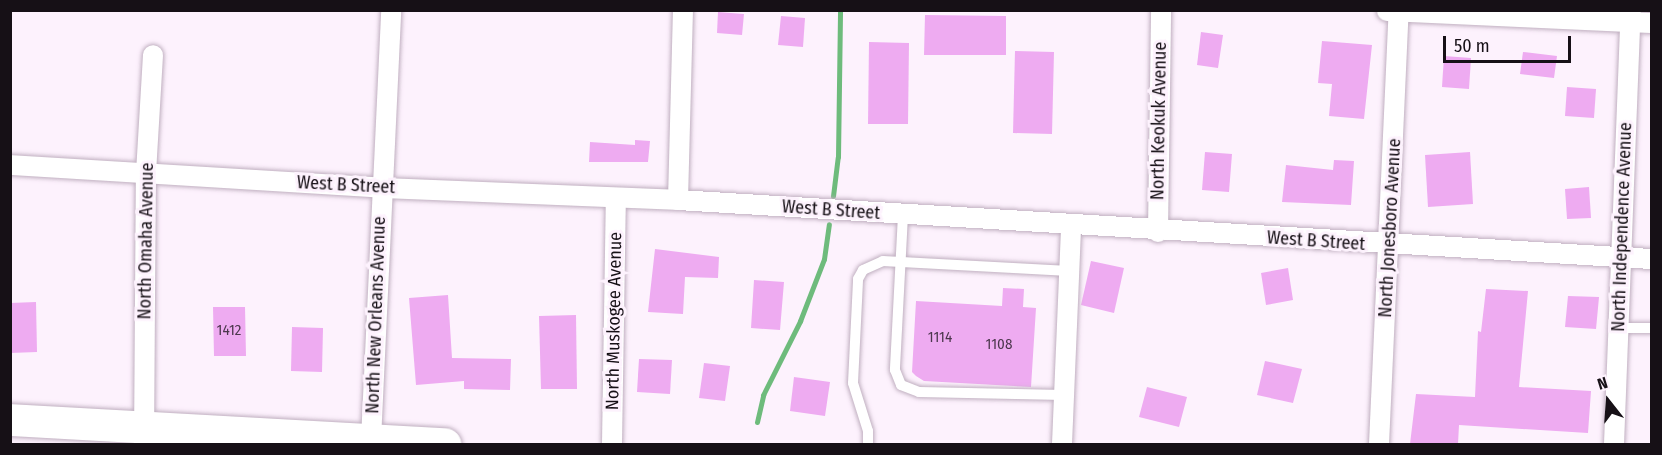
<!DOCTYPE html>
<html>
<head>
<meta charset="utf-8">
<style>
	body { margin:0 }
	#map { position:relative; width:1662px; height:455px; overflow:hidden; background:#fdf2fd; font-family:"Fira Sans Condensed",sans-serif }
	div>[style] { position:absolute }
	.stream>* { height:5px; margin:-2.5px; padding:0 2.5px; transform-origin:2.5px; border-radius:2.5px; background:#6ebb7c }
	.building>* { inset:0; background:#eeabf1 }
	.roads { filter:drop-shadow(0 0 2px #c0afc0) drop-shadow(0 0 2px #c0afc0) }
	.service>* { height:10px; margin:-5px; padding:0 5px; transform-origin:5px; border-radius:5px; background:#fff }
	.minor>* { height:20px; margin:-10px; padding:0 10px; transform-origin:10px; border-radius:10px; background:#fff }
	.primary>* { height:32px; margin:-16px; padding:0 16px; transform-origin:16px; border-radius:16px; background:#fff }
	span { translate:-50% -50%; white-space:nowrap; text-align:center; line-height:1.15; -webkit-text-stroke:6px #fdf2fd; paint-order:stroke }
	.number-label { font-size:15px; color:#4c374d }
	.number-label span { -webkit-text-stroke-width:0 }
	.street-label { font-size:18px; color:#161016 }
	.frame { position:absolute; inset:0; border:12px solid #161016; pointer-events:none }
	.north { position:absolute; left:1578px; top:371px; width:60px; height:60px; -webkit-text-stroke:4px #fdf2fd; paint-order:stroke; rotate:343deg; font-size:16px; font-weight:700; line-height:24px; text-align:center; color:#161016 }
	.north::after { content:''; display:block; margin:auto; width:21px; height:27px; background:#161016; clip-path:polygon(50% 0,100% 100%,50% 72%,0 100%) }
	.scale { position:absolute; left:1443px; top:36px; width:128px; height:27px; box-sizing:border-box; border:3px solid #161016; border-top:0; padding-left:8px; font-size:18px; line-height:21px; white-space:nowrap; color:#161016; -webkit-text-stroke:4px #fdf2fd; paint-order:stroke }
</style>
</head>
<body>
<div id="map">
	<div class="stream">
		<div style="left:833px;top:196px;width:39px;rotate:-83deg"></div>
		<div style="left:838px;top:157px;width:147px;rotate:-89.2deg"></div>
		<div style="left:757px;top:422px;width:28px;rotate:-77deg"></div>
		<div style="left:763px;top:395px;width:83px;rotate:-63.4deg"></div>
		<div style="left:800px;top:321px;width:66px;rotate:-68.8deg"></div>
		<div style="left:824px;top:259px;width:35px;rotate:-82deg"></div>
	</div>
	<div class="building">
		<div style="clip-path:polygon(718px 12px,744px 14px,742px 35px,717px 33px)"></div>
		<div style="clip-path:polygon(925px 15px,1006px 16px,1006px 55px,924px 55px)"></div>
		<div style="clip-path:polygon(781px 16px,805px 18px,803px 47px,778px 45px)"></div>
		<div style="clip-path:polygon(1201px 32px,1223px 35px,1218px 68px,1197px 65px)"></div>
		<div style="clip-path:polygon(1322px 41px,1372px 45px,1364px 119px,1329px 116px,1332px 84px,1318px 83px)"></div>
		<div style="clip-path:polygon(869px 42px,909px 43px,908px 124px,868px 124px)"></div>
		<div style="clip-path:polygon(1015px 51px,1054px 52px,1052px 134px,1013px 133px)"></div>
		<div style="clip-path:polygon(1523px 52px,1557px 56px,1554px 78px,1520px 74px)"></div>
		<div style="clip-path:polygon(1444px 56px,1471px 58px,1469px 89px,1442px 87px)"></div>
		<div style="clip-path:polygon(1567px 87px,1596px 89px,1594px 118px,1565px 116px)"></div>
		<div style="clip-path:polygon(635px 140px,650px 141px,648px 162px,589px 162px,590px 142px,635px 145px)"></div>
		<div style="clip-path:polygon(1205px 152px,1232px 154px,1229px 192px,1202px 190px)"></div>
		<div style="clip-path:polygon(1470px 152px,1473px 204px,1428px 207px,1425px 155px)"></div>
		<div style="clip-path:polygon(1334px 160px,1354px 161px,1351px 205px,1282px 202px,1286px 165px,1333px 170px)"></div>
		<div style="clip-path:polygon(1589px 187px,1591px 218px,1567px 219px,1565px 189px)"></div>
		<div style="clip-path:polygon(655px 249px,719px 257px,718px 278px,685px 277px,683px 314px,648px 312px)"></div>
		<div style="clip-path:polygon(1091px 261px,1124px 268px,1114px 313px,1081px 305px)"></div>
		<div style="clip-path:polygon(1288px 268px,1293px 300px,1266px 305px,1261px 273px)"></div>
		<div style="clip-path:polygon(754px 280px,784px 282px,780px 330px,751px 328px)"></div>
		<div style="clip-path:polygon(1003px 288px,1024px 289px,1023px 307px,1036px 308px,1031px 387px,924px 381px,916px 376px,912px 372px,916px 301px,1002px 306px)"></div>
		<div style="clip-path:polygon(1486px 289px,1528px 291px,1519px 387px,1591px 391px,1588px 433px,1459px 425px,1458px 444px,1410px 444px,1416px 394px,1475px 397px,1478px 331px,1481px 332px)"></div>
		<div style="clip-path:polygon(448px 295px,452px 358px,511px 359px,510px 390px,464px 389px,464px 381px,416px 385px,409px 298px)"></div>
		<div style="clip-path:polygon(1568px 296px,1599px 297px,1596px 329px,1565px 327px)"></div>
		<div style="clip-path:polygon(36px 302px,37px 352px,10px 353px,10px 303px)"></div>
		<div style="clip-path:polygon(213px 307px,245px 307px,246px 356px,214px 356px)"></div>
		<div style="clip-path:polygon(576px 315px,577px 389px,541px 389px,539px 316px)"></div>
		<div style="clip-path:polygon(292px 327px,323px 328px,322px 372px,291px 371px)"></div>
		<div style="clip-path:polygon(639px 359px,672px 360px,670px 394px,637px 392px)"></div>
		<div style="clip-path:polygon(1265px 361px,1302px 369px,1293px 403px,1257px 395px)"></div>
		<div style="clip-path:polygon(704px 363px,730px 366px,725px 401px,699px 398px)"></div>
		<div style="clip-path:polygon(794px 377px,830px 382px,825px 416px,790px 411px)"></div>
		<div style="clip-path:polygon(1147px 387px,1187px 397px,1179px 427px,1139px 417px)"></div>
	</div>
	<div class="roads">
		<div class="service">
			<div style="left:903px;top:215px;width:155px;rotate:93deg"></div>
			<div style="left:895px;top:370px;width:16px;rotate:68deg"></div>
			<div style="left:901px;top:385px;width:19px;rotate:21deg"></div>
			<div style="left:919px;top:392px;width:145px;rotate:1.2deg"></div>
			<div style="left:1618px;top:328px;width:34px"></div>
			<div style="left:868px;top:444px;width:13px;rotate:-90deg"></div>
			<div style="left:868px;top:431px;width:50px;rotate:-107.4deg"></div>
			<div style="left:853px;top:383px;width:104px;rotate:-87.2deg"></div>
			<div style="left:858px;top:279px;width:10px;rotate:-61deg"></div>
			<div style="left:863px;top:270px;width:22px;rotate:-24deg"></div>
			<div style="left:883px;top:261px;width:186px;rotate:3.1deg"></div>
		</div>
		<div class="minor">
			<div style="left:1387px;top:11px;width:265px;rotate:2.6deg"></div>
			<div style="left:10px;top:165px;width:372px;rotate:3.5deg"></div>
			<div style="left:381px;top:188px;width:297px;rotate:2.3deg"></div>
			<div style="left:678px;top:200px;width:976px;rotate:3.47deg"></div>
			<div style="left:678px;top:200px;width:190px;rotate:-88.5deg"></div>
			<div style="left:1158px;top:232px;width:222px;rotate:-89.2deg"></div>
			<div style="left:371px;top:440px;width:430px;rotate:-87.3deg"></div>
			<div style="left:144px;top:444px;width:271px;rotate:-89.6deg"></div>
			<div style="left:146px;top:173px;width:118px;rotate:-86.6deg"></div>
			<div style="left:612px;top:444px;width:246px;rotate:-89.1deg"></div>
			<div style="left:1062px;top:444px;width:218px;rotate:-87.6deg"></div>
			<div style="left:1379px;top:444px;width:434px;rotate:-87.4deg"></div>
			<div style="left:1614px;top:444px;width:434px;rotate:-87.8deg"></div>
		</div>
		<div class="primary">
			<div style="left:10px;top:420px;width:436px;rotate:3.2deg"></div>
		</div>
	</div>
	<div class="number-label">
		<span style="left:229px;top:331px">1412</span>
		<span style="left:940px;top:338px">1114</span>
		<span style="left:999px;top:345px">1108</span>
	</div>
	<div class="street-label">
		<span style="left:1159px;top:121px;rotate:-89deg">North Keokuk Avenue</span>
		<span style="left:346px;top:185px;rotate:3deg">West B Street</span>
		<span style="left:831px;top:210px;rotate:4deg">West B Street</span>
		<span style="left:1622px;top:227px;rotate:-88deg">North Independence Avenue</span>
		<span style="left:1390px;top:228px;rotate:-87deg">North Jonesboro Avenue</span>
		<span style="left:146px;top:241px;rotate:-89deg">North Omaha Avenue</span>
		<span style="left:1316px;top:241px;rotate:4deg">West B Street</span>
		<span style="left:376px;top:315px;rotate:-88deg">North New Orleans Avenue</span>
		<span style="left:614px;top:321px;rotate:-89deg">North Muskogee Avenue</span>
	</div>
	<div class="frame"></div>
	<div class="north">N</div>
	<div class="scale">50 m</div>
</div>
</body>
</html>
